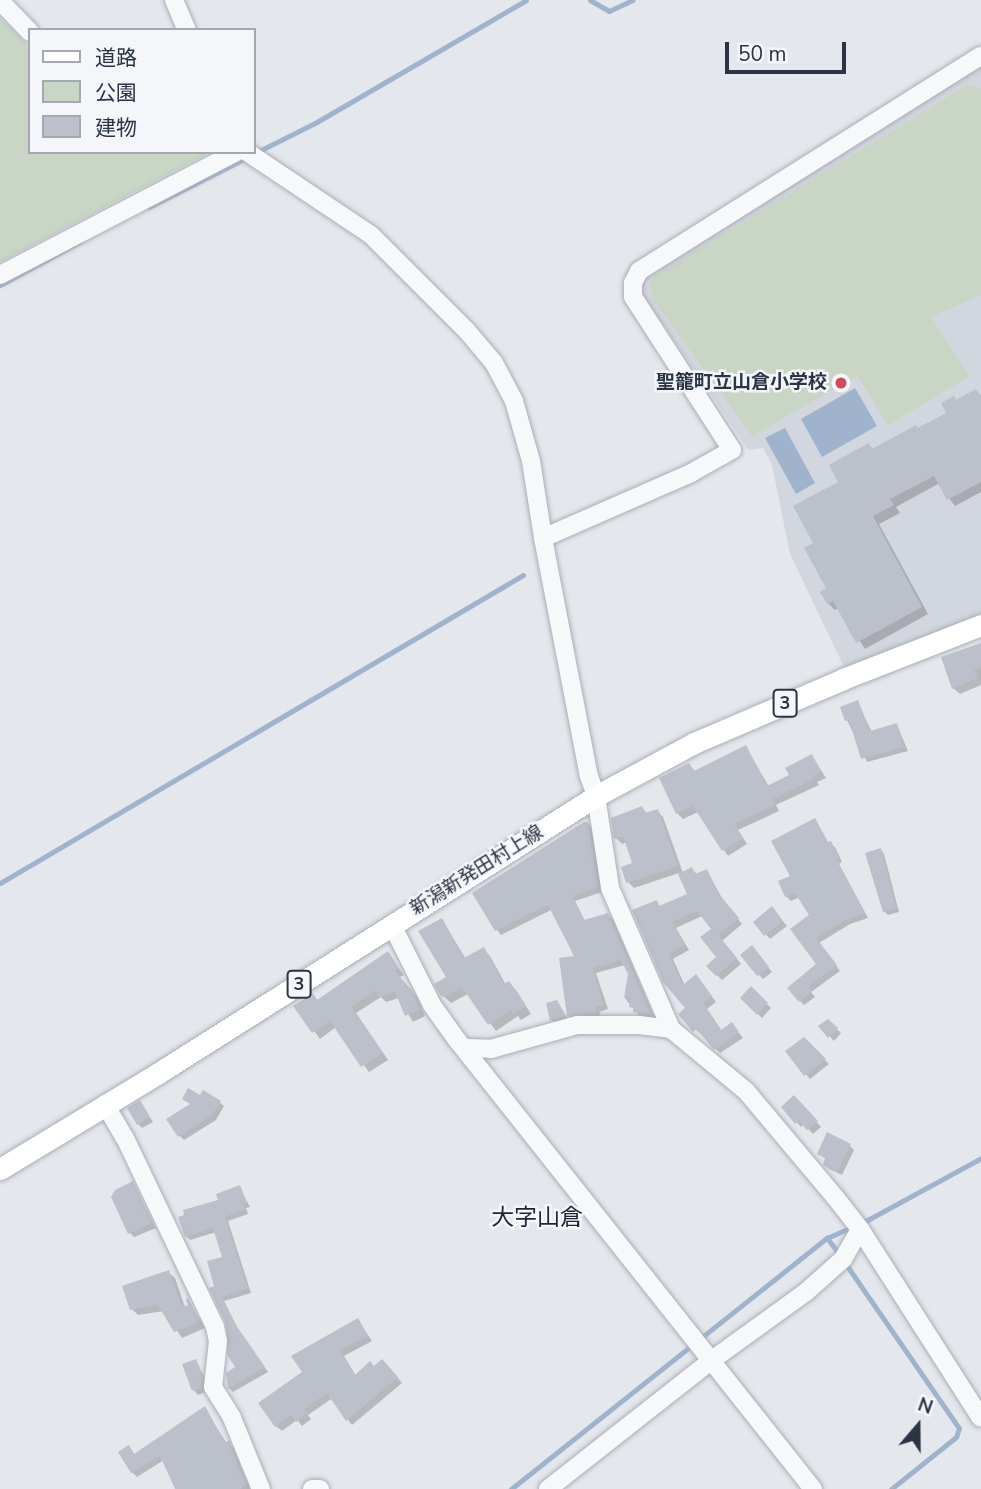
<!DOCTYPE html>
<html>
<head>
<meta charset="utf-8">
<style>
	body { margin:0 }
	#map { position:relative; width:981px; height:1489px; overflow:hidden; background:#e4e7ec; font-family:"Nunito Sans","Noto Sans JP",sans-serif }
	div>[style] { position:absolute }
	.built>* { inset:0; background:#d2d6de }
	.green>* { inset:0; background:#c9d6c5 }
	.water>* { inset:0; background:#9fb4cc }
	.shadow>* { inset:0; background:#0003 }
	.stream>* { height:5px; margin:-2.5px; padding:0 2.5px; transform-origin:2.5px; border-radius:2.5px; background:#9fb4cc }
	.building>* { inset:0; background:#bbc0ca }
	.roads { filter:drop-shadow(0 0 2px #a9aeb7) drop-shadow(0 0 2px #a9aeb7) }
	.minor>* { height:18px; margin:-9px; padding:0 9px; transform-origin:9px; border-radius:9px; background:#f7f8fa }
	.major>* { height:21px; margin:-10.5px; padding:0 10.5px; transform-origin:10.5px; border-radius:10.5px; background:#fff }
	.dots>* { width:19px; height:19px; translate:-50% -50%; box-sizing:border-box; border:4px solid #f4f6f9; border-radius:50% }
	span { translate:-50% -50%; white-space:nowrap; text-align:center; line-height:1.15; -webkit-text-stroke:5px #f4f6f9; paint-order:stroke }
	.shield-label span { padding:2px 5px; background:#f4f6f9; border:2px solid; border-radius:5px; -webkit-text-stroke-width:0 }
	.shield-label { font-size:18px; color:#2b3445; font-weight:700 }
	.poi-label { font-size:19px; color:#2b3445; font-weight:700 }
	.right { translate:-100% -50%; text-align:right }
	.street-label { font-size:19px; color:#2b3445 }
	.quarter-label { font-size:23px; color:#1d2536 }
	.legend { position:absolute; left:28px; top:28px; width:228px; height:126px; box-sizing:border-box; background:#f4f6f9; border:2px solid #a4a8b1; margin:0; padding:9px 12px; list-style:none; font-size:21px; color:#2b3445 }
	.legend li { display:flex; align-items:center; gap:14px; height:35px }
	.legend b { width:35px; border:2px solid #a4a8b1 }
	.north { position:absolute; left:883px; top:1391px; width:70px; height:70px; -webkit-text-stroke:5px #f4f6f9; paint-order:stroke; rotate:20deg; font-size:19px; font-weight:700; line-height:28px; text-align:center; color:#2b3445 }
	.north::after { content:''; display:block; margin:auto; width:24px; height:32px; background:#2b3445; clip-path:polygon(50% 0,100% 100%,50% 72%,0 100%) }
	.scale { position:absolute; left:725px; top:42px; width:121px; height:32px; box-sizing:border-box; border:4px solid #2b3445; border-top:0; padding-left:9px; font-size:21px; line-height:24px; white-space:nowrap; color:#2b3445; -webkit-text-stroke:5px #f4f6f9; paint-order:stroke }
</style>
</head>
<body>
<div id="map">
	<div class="built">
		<div style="clip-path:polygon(981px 64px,981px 616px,845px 669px,790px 554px,772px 465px,763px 448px,749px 450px,746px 446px,639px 289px,641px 277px)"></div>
	</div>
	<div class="green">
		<div style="clip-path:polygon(0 18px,30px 47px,30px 152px,209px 153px,0 262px)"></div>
		<div style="clip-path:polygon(967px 85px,981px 88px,981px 295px,931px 317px,970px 376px,888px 425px,857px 376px,752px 436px,652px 298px,650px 283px,656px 275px)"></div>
	</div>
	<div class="water">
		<div style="clip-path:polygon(855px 388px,877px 426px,822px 457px,801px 419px)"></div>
		<div style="clip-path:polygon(785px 428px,815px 483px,796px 494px,765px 438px)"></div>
	</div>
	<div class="shadow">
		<div style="clip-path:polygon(976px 391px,981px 396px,981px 492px,955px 506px,938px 484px,896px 507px,900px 513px,879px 524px,928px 614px,865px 649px,839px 608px,835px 610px,828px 603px,829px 589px,816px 543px,840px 483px,869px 445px,874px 450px,948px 413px,957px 402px)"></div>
		<div style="clip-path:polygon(981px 645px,981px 685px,960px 694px,953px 688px)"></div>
		<div style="clip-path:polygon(857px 702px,872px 732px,897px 725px,908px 751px,867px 762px,847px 720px)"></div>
		<div style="clip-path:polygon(746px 747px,769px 787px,791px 776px,812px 756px,826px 778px,817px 782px,819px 785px,776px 805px,779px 811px,738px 830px,747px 844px,728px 856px,698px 812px,683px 819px,677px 813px,689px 765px,696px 772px)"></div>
		<div style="clip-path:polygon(642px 808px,648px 814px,657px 811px,663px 817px,683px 873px,692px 870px,698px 875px,707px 871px,723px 900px,742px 924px,722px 941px,741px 964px,722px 980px,708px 966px,718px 957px,713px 929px,702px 916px,676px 928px,689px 950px,673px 959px,685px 986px,701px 982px,716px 1002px,707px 1009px,722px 1031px,736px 1029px,743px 1038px,720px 1053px,680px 1014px,688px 1008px,665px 981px,656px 902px,661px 907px,689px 895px,679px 873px,634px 888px,628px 882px,635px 864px,627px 842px,622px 844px,616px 838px)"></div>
		<div style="clip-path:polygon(814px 820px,829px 844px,835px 847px,842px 862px,839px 864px,868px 918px,850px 924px,819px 943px,840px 971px,811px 992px,815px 997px,804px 1005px,800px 1001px,818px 964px,811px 915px,800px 897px,791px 901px,786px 896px)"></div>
		<div style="clip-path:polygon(588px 824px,593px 828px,602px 892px,575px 901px,585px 921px,608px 915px,613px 920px,655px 1019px,639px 1016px,625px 998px,630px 974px,625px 965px,596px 973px,608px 1009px,599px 1012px,601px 1017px,573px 1020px,569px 1015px,577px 958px,553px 909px,501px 935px,497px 930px)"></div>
		<div style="clip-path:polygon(881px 850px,884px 854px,899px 912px,888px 915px,884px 911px)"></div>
		<div style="clip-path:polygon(776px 913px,787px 926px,770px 939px,755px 922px)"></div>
		<div style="clip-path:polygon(442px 920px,466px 959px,483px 949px,490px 956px,506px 985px,509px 983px,516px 990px,531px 1014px,521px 1020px,518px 1016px,496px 1031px,468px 994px,451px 1003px,441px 994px,449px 978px)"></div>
		<div style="clip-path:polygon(756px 952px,772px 972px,763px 979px,759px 975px)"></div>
		<div style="clip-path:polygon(388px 954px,404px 975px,400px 977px,417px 997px,425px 1016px,413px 1022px,399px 998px,386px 1002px,381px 997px,356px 1013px,388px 1060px,369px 1072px,336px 1027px,320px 1039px,296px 1006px,312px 995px,319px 1001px)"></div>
		<div style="clip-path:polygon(751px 989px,771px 1008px,762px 1018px,742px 998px)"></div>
		<div style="clip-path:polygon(557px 1002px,569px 1021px,556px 1024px,551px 1020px)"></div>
		<div style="clip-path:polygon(828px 1021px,841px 1033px,834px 1041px,821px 1026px)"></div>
		<div style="clip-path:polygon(803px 1039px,829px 1064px,810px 1079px,806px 1074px)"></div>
		<div style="clip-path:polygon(200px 1097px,219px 1102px,224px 1106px,216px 1120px,184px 1140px,179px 1135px,192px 1105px,184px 1098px)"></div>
		<div style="clip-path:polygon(794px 1097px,821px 1127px,813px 1134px,804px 1124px,801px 1127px,783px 1107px)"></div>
		<div style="clip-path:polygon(140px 1102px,153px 1122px,142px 1128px,138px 1124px)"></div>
		<div style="clip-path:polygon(850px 1146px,854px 1150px,842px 1175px,829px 1169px,825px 1165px,826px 1159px,819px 1154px)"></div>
		<div style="clip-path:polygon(133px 1183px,156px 1228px,134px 1237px,130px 1233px)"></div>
		<div style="clip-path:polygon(239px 1187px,250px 1207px,246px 1208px,248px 1214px,228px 1221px,251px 1293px,224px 1301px,237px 1327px,268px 1372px,233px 1392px,229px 1388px,237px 1368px,216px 1287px,224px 1259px,216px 1232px,190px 1240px,186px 1236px,221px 1201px)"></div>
		<div style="clip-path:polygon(168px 1272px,175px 1278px,185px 1307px,191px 1308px,188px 1300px,205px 1328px,182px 1338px,164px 1311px,138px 1315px,132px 1309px)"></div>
		<div style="clip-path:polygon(358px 1320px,372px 1341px,344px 1356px,356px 1376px,388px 1366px,402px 1383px,352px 1425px,331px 1399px,308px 1415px,311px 1419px,302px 1426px,297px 1420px,282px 1431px,276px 1426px,305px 1373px)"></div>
		<div style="clip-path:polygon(196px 1361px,207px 1382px,206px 1392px,198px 1395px,194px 1390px)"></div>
		<div style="clip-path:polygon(205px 1409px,227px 1444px,233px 1447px,250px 1489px,177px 1489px,164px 1460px,137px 1477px,132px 1472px,120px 1452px,129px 1447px,135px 1455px)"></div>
	</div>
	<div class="stream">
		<div style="left:590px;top:0;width:22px;rotate:30deg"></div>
		<div style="left:609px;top:11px;width:26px;rotate:-25deg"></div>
		<div style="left:255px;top:153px;width:67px;rotate:-26.6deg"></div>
		<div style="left:315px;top:123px;width:244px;rotate:-30.2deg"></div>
		<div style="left:149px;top:207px;width:109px;rotate:-26.8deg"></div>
		<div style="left:0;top:285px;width:92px;rotate:-28.5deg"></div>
		<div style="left:0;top:883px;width:607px;rotate:-30.49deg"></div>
		<div style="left:862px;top:1223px;width:136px;rotate:-28.6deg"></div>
		<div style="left:827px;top:1238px;width:21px;rotate:53deg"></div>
		<div style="left:845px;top:1263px;width:201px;rotate:55.4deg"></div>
		<div style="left:959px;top:1428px;width:9px;rotate:108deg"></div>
		<div style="left:956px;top:1437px;width:83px;rotate:141.3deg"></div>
		<div style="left:511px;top:1489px;width:404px;rotate:-38.5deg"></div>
		<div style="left:827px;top:1238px;width:27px;rotate:-24deg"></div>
	</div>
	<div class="building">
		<div style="clip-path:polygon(976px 389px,981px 397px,981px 482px,947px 500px,934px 476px,890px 499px,894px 505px,873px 516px,922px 607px,856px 643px,833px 601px,827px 604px,820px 592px,826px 588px,804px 548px,813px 543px,793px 506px,838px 482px,829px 465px,869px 443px,872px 449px,916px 425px,918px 428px,946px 413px,941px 403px,954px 396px,956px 400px)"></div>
		<div style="clip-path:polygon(981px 643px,981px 667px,974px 670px,978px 678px,952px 689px,941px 657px)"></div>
		<div style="clip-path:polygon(858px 700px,870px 731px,897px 723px,904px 747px,861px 759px,849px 720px,845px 721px,840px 707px)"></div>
		<div style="clip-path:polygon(746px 745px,767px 786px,789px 775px,785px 768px,812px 754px,821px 772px,813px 776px,814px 779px,772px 799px,775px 805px,734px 824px,743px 838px,722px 851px,693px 806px,676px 814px,659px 778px,689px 763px,694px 771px)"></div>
		<div style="clip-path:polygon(642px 806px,645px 813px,658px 809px,678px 866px,626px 883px,621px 867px,632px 863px,623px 836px,614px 839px,611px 818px)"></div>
		<div style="clip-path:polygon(815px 818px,828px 842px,831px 841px,839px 858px,836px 859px,865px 913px,846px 920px,816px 938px,837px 965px,808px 987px,812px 991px,799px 1002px,787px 988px,816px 964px,790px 929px,809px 915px,795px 893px,785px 897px,778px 881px,790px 876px,771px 841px)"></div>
		<div style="clip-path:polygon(584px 822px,588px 822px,598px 887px,572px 896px,584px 920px,608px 913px,652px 1015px,633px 1012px,633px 1008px,629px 1007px,631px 996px,624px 998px,628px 974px,621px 960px,593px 968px,604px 1005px,595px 1007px,597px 1013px,567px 1016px,559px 958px,574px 956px,548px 905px,495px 931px,472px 893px)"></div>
		<div style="clip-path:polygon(881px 848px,896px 908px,883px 912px,865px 853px)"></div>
		<div style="clip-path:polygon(692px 867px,695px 874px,707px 869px,718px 893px,739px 918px,718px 935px,737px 958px,716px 976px,706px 966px,716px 957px,700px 937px,711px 929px,697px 911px,672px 922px,685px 944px,669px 954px,683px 985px,696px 974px,712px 996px,703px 1003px,721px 1030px,732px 1022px,739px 1032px,714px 1050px,697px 1029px,693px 1032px,678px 1014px,685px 1008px,663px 982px,632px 910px,657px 900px,659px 906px,687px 894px,678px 874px)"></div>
		<div style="clip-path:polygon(772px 906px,783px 921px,764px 936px,753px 922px)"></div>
		<div style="clip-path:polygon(442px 918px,464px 958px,484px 947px,504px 984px,509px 981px,526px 1006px,513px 1014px,510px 1010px,488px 1025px,462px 987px,443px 997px,440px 995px,434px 984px,446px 977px,418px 931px)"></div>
		<div style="clip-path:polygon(752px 945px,769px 967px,757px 976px,740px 955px)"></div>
		<div style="clip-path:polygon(388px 951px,399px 968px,395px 970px,408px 989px,411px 988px,420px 1009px,405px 1016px,395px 992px,379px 997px,376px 990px,351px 1007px,383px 1053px,361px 1067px,330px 1021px,312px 1033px,293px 1006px,313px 993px,317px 1000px)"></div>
		<div style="clip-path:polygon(751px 986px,768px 1003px,757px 1015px,740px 998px)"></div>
		<div style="clip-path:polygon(557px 1000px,566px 1016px,550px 1021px,546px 1003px)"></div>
		<div style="clip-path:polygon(828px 1019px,838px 1028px,828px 1038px,818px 1026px)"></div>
		<div style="clip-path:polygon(804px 1037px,826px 1059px,804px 1076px,785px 1051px)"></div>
		<div style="clip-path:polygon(188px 1088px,200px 1095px,203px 1090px,221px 1101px,212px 1115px,178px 1137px,166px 1119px,190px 1104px,182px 1099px)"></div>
		<div style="clip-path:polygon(794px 1095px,818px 1121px,807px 1130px,799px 1121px,795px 1124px,781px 1107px)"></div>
		<div style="clip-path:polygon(140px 1100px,150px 1117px,137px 1125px,127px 1108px)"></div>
		<div style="clip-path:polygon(827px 1132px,851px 1144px,837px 1172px,823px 1165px,825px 1158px,817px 1154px)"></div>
		<div style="clip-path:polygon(133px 1181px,153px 1223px,128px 1234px,111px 1197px,115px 1190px)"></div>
		<div style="clip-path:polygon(240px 1185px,247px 1203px,243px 1204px,245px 1209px,225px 1217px,248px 1289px,222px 1297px,233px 1321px,265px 1367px,228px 1389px,226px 1373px,235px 1367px,228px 1356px,226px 1324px,209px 1288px,214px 1286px,207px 1261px,222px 1257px,213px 1228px,185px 1237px,178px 1217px,184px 1215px,183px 1210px,218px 1200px,216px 1194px)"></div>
		<div style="clip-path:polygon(169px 1270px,181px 1305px,188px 1306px,186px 1299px,188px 1298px,200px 1322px,174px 1332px,158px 1305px,130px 1310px,122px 1286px)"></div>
		<div style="clip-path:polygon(358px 1318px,368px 1336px,340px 1350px,355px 1375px,370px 1361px,374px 1366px,382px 1359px,398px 1377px,346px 1421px,327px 1393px,304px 1409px,307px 1413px,296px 1422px,291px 1415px,275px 1427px,258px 1403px,302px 1372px,291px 1356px)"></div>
		<div style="clip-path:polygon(196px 1359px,203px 1376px,202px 1388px,192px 1391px,182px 1364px)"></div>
		<div style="clip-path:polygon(205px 1406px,225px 1443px,229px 1440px,247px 1485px,240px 1489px,175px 1489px,160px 1456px,131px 1473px,118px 1452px,129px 1445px,134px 1454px)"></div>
	</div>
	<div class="roads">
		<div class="minor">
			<div style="left:174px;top:0;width:33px;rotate:67deg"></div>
			<div style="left:0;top:1px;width:43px;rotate:45.9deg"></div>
			<div style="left:247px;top:152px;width:149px;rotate:33.8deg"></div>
			<div style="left:371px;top:235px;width:136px;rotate:45deg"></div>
			<div style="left:467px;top:331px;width:42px;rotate:49.8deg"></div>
			<div style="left:494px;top:363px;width:43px;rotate:62.2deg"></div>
			<div style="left:514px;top:401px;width:62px;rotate:74.2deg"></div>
			<div style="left:531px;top:461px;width:78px;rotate:81.1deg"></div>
			<div style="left:543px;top:538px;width:242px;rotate:79.1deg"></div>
			<div style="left:589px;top:776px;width:21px;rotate:71deg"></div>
			<div style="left:596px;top:796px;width:93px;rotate:81.3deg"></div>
			<div style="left:610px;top:888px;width:154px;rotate:66.6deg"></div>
			<div style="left:671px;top:1029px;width:97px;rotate:39.6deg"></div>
			<div style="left:746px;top:1091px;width:138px;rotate:50deg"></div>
			<div style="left:835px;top:1197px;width:41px;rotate:52deg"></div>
			<div style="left:860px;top:1229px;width:224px;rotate:57.4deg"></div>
			<div style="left:0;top:275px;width:266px;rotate:-27.5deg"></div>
			<div style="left:543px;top:538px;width:162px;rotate:-23.7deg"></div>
			<div style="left:691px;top:473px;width:47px;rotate:-29.3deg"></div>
			<div style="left:732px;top:450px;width:182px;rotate:-122.9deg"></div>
			<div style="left:633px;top:297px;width:14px;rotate:-90deg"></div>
			<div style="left:633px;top:283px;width:13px;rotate:-63deg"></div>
			<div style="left:639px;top:271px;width:404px;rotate:-32.2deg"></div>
			<div style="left:392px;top:925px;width:89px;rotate:63.4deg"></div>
			<div style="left:432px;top:1005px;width:43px;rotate:54.5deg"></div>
			<div style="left:457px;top:1040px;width:573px;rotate:51.59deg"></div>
			<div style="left:467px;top:1048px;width:24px;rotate:2deg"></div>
			<div style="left:491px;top:1049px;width:89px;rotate:-15.6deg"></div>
			<div style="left:577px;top:1025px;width:62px"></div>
			<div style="left:639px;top:1025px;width:32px;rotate:7deg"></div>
			<div style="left:105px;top:1104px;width:39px;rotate:60deg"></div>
			<div style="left:125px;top:1138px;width:209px;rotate:64.5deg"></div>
			<div style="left:215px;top:1327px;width:14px;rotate:78deg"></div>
			<div style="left:218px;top:1341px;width:46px;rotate:96.2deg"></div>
			<div style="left:213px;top:1387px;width:36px;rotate:58deg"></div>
			<div style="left:232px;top:1418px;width:77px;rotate:67.8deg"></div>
			<div style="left:312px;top:1489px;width:8px"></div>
			<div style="left:548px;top:1489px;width:209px;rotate:-38.2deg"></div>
			<div style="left:712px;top:1360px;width:116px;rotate:-35.9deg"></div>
			<div style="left:806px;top:1292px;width:50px;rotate:-41.7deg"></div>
			<div style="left:843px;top:1259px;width:34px;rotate:-60deg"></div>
		</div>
		<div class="major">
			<div style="left:0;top:1169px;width:187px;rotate:-31.2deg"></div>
			<div style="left:160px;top:1072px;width:516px;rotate:-32.33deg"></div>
			<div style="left:596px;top:796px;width:111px;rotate:-28.4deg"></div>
			<div style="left:694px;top:743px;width:162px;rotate:-23.2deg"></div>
			<div style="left:843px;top:679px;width:148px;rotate:-21.4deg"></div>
		</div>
	</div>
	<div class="dots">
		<div style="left:841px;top:383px;background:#d1495b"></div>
	</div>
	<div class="shield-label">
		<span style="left:785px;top:703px">3</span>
		<span style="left:299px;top:984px">3</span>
	</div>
	<div class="poi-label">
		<span class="right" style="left:827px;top:383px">聖籠町立山倉小学校</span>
	</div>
	<div class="street-label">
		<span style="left:477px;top:871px;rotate:-32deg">新潟新発田村上線</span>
	</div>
	<div class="quarter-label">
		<span style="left:537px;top:1218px">大字山倉</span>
	</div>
	<ul class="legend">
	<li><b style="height:9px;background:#fff"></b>道路</li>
	<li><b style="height:19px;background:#c9d6c5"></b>公園</li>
	<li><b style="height:19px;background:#bbc0ca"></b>建物</li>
	</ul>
	<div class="north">N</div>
	<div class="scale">50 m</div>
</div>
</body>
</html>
